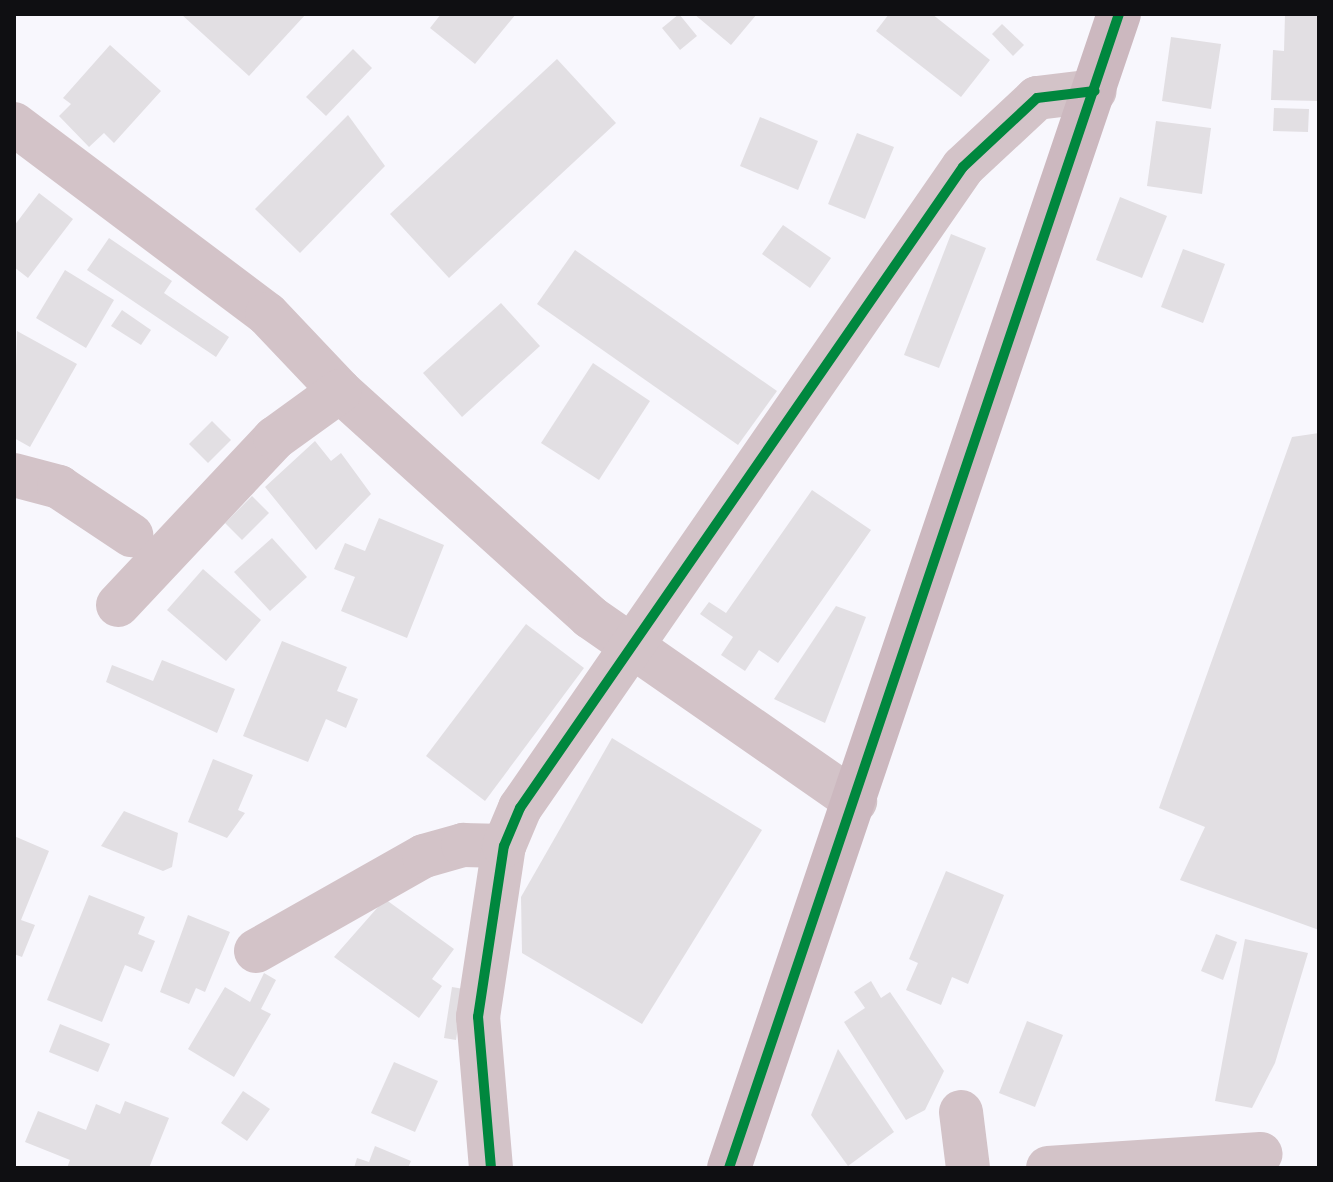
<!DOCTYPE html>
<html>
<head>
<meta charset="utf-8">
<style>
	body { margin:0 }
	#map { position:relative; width:1333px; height:1182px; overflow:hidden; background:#f8f7fd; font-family:Roboto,sans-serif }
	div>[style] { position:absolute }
	.building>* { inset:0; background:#e2dfe3 }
	.street>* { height:44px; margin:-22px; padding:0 22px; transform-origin:22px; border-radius:22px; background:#d3c3c8 }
	.secondary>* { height:44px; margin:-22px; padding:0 22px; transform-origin:22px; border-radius:22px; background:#ccb8bf }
	.cycleway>* { height:10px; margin:-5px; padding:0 5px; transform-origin:5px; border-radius:5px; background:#00873e }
	span { translate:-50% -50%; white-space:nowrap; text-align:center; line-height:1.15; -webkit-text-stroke:7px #fff; paint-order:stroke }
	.frame { position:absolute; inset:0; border:16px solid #0f0f12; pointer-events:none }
</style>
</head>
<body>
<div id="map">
	<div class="building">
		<div style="clip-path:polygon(181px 14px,306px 14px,249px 76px)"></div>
		<div style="clip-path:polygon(441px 14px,516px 14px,475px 64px,430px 28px)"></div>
		<div style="clip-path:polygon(679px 14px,697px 36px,680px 50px,662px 28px)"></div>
		<div style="clip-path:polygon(694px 14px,757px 14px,731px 45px)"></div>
		<div style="clip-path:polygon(889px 14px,932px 14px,990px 60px,961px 97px,876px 31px)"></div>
		<div style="clip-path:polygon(1285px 14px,1319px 14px,1319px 101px,1271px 100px,1273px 50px,1284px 51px)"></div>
		<div style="clip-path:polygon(1002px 24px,1024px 45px,1013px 56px,992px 34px)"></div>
		<div style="clip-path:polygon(1171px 37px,1221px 44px,1211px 109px,1162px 101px)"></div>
		<div style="clip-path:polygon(110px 45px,161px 91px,114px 143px,104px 133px,89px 147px,59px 116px,71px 104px,63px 98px)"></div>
		<div style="clip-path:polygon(353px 49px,372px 68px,326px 116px,306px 97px)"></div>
		<div style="clip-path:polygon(557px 59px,616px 123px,449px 278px,390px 214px)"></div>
		<div style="clip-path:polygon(1274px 108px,1309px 109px,1308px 132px,1273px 131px)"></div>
		<div style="clip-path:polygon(348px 115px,385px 166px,300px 253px,255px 209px)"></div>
		<div style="clip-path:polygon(760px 117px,818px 141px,798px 190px,740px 166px)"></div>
		<div style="clip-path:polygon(1156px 121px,1211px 128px,1202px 194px,1147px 186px)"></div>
		<div style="clip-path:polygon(857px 133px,894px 147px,865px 219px,828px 204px)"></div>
		<div style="clip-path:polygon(39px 193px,73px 219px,28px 278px,14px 267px,14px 226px)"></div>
		<div style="clip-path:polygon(1120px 197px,1167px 216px,1142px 278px,1096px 260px)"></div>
		<div style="clip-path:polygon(783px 225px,831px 258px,810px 288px,762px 254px)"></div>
		<div style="clip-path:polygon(951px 234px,986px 248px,939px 368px,904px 355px)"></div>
		<div style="clip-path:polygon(109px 238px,172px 281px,164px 293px,229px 337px,216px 357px,87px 270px)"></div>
		<div style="clip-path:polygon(1183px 249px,1225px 264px,1203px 323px,1161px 307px)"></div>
		<div style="clip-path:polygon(575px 250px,777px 391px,738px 445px,537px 304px)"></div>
		<div style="clip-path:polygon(65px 270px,114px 300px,86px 348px,36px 318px)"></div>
		<div style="clip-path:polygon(501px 303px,540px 346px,462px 417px,423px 373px)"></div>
		<div style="clip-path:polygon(122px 310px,151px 330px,141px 345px,111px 326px)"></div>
		<div style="clip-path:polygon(17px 331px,77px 364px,30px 447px,14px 438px)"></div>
		<div style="clip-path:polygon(593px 363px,650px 401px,599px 480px,541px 443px)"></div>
		<div style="clip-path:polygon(212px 421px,231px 440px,208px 463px,189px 444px)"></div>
		<div style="clip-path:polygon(1319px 433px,1319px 930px,1180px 880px,1205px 827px,1159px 808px,1292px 437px)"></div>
		<div style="clip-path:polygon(315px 441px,331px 461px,341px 453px,371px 494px,316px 550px,265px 487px)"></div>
		<div style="clip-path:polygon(812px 490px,871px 530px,778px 663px,759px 650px,745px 671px,721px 655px,733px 637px,700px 614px,709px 602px,726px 613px)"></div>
		<div style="clip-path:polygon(252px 496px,269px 513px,242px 540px,225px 523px)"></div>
		<div style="clip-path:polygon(379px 518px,444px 545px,407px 638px,341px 611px,355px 577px,334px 569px,345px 543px,365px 551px)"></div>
		<div style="clip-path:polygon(272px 538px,307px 577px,270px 611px,234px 572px)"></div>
		<div style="clip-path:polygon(203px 569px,261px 620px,226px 661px,167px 610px)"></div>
		<div style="clip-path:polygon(836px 606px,866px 617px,825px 723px,774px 699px)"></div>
		<div style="clip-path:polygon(526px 624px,584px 668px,485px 801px,426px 756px)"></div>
		<div style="clip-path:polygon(282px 641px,347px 667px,337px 691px,358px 699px,346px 728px,326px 719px,308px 762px,243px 736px)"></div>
		<div style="clip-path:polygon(162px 660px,235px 689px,217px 733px,106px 682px,112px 665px,153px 681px)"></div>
		<div style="clip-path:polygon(612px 738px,762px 830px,642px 1024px,522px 953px,521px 897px)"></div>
		<div style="clip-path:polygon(213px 759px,253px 775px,238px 810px,245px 813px,227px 838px,188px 822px)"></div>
		<div style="clip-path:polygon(124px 811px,178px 833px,172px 867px,163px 871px,101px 846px)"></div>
		<div style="clip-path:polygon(14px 836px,49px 851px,21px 920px,35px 925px,22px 957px,14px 954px)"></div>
		<div style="clip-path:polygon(946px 871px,1004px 895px,968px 984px,952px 977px,941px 1005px,906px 990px,918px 963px,909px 959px)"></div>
		<div style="clip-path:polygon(89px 895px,145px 917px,138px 934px,155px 941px,142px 972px,125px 965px,102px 1022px,47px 1000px)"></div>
		<div style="clip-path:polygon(385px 899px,454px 949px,432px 979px,442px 986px,419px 1018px,334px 957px)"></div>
		<div style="clip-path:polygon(188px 915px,230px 932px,205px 992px,196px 988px,189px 1004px,160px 992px)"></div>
		<div style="clip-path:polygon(1216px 934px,1237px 942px,1223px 980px,1201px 971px)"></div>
		<div style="clip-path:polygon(1245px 939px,1308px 953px,1275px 1063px,1252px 1108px,1215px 1101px)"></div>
		<div style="clip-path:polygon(264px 973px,276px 980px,261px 1009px,271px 1014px,234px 1077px,188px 1049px,225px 987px,250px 1002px)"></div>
		<div style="clip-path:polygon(871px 981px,881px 998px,890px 992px,944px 1071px,925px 1110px,906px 1120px,844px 1022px,865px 1008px,854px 992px)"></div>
		<div style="clip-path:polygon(452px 987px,464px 989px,456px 1040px,444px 1038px)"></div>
		<div style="clip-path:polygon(1027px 1021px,1063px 1035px,1035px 1107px,999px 1093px)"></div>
		<div style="clip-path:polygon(60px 1024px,110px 1044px,98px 1072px,49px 1052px)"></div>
		<div style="clip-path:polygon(838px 1049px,894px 1132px,848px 1166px,811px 1115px)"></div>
		<div style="clip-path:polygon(394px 1062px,438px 1081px,415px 1132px,371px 1113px)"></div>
		<div style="clip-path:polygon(243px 1091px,270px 1109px,247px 1141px,221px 1123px)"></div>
		<div style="clip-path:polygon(125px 1101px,169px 1118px,149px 1168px,67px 1168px,70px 1160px,25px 1142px,38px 1111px,86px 1130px,96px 1104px,120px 1114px)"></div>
		<div style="clip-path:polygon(375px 1146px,411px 1161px,408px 1168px,354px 1168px,357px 1158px,369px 1162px)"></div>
	</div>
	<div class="street">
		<div style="left:14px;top:124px;width:316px;rotate:36.9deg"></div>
		<div style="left:267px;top:314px;width:106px;rotate:46.5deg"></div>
		<div style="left:340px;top:391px;width:337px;rotate:42.1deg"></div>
		<div style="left:590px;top:617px;width:323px;rotate:34.8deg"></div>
		<div style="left:14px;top:475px;width:47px;rotate:14.9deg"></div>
		<div style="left:59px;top:487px;width:87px;rotate:33.7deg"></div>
		<div style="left:118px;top:605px;width:229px;rotate:-46.8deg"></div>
		<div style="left:275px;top:438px;width:80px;rotate:-35.9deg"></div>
		<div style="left:256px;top:951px;width:193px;rotate:-29.5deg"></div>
		<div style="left:424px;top:856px;width:41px;rotate:-15.8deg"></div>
		<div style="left:463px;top:845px;width:41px;rotate:1.4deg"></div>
		<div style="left:961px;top:1112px;width:56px;rotate:82.9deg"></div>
		<div style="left:491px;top:1168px;width:152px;rotate:-94.9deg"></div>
		<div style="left:478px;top:1017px;width:173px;rotate:-81.4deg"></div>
		<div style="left:504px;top:846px;width:41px;rotate:-67.2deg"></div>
		<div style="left:520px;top:808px;width:779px;rotate:-55.35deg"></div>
		<div style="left:963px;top:167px;width:101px;rotate:-43deg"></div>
		<div style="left:1037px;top:98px;width:58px;rotate:-6.9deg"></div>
		<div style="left:1048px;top:1168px;width:213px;rotate:-3.8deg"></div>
	</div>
	<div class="secondary">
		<div style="left:729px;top:1168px;width:1218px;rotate:-71.33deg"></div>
	</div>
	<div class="cycleway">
		<div style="left:491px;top:1168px;width:152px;rotate:-94.9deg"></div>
		<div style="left:478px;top:1017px;width:173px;rotate:-81.4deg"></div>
		<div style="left:504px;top:846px;width:41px;rotate:-67.2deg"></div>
		<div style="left:520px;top:808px;width:779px;rotate:-55.35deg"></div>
		<div style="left:963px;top:167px;width:101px;rotate:-43deg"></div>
		<div style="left:1037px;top:98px;width:58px;rotate:-6.9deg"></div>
		<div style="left:729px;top:1168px;width:1218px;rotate:-71.33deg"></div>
	</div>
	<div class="frame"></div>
</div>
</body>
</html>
